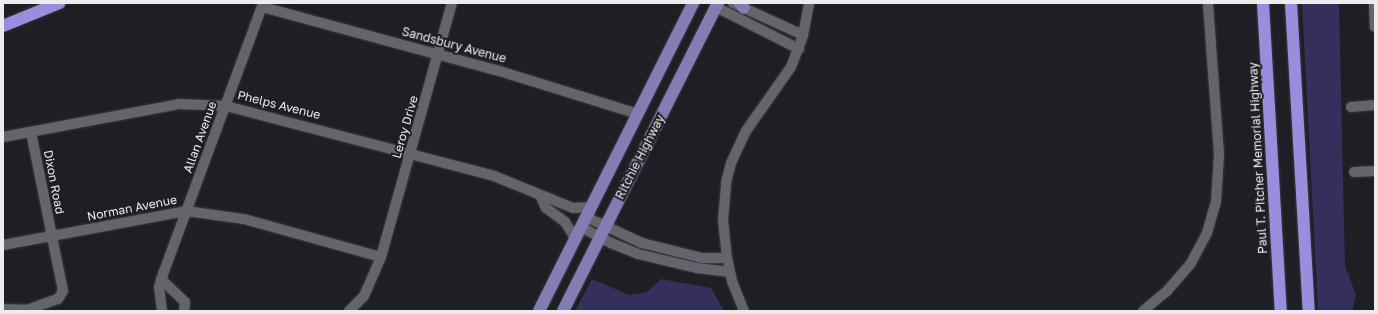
<!DOCTYPE html>
<html>
<head>
<meta charset="utf-8">
<style>
	body { margin:0 }
	#map { position:relative; width:1378px; height:314px; overflow:hidden; background:#1f1e25; font-family:"Golos Text",sans-serif }
	div>[style] { position:absolute }
	.green>* { inset:0; background:#362e5b }
	.roads { filter:drop-shadow(0 0 1px #3b3a40) drop-shadow(0 0 1px #3b3a40) }
	.minor>* { height:10px; margin:-5px; padding:0 5px; transform-origin:5px; border-radius:5px; background:#65646d }
	.major>* { height:12px; margin:-6px; padding:0 6px; transform-origin:6px; border-radius:6px; background:#847db1 }
	.highway>* { height:12px; margin:-6px; padding:0 6px; transform-origin:6px; border-radius:6px; background:#998ede }
	span { translate:-50% -50%; white-space:nowrap; text-align:center; line-height:1.15; -webkit-text-stroke:4px #1f1e25; paint-order:stroke }
	.street-label { font-size:12px; color:#ebebf0 }
	.frame { position:absolute; inset:0; border:4px solid #ebebf0; pointer-events:none }
</style>
</head>
<body>
<div id="map">
	<div class="green">
		<div style="clip-path:polygon(1302px 3px,1339px 3px,1345px 266px,1356px 295px,1352px 311px,1318px 311px)"></div>
		<div style="clip-path:polygon(592px 279px,629px 295px,647px 292px,661px 279px,711px 288px,724px 311px,575px 311px)"></div>
	</div>
	<div class="roads">
		<div class="minor">
			<div style="left:733px;top:3px;width:77px;rotate:24.6deg"></div>
			<div style="left:1374px;top:3px;width:24px;rotate:88deg"></div>
			<div style="left:262px;top:7px;width:242px;rotate:15.1deg"></div>
			<div style="left:496px;top:70px;width:149px;rotate:17.2deg"></div>
			<div style="left:716px;top:7px;width:93px;rotate:26.8deg"></div>
			<div style="left:1351px;top:107px;width:24px;rotate:-5deg"></div>
			<div style="left:3px;top:137px;width:179px;rotate:-10.6deg"></div>
			<div style="left:179px;top:104px;width:47px;rotate:2.4deg"></div>
			<div style="left:226px;top:106px;width:277px;rotate:14.6deg"></div>
			<div style="left:494px;top:176px;width:85px;rotate:22.1deg"></div>
			<div style="left:573px;top:208px;width:18px;rotate:-3deg"></div>
			<div style="left:1354px;top:172px;width:21px;rotate:-3deg"></div>
			<div style="left:541px;top:197px;width:12px;rotate:66deg"></div>
			<div style="left:546px;top:208px;width:24px;rotate:36deg"></div>
			<div style="left:565px;top:222px;width:19px;rotate:58deg"></div>
			<div style="left:586px;top:217px;width:62px;rotate:24.9deg"></div>
			<div style="left:642px;top:243px;width:62px;rotate:14deg"></div>
			<div style="left:702px;top:258px;width:25px"></div>
			<div style="left:581px;top:227px;width:34px;rotate:28deg"></div>
			<div style="left:611px;top:243px;width:29px;rotate:22deg"></div>
			<div style="left:638px;top:254px;width:61px;rotate:13.3deg"></div>
			<div style="left:697px;top:268px;width:33px;rotate:7deg"></div>
			<div style="left:3px;top:245px;width:186px;rotate:-10.5deg"></div>
			<div style="left:186px;top:211px;width:59px;rotate:7.9deg"></div>
			<div style="left:244px;top:219px;width:142px;rotate:15.5deg"></div>
			<div style="left:161px;top:279px;width:33px;rotate:44deg"></div>
			<div style="left:185px;top:302px;width:9px;rotate:96deg"></div>
			<div style="left:3px;top:309px;width:24px;rotate:2deg"></div>
			<div style="left:27px;top:310px;width:33px;rotate:-20deg"></div>
			<div style="left:58px;top:299px;width:9px;rotate:-58deg"></div>
			<div style="left:63px;top:291px;width:162px;rotate:-101.4deg"></div>
			<div style="left:162px;top:311px;width:24px;rotate:-97deg"></div>
			<div style="left:159px;top:287px;width:14px;rotate:-73deg"></div>
			<div style="left:163px;top:274px;width:289px;rotate:-69.7deg"></div>
			<div style="left:349px;top:311px;width:21px;rotate:-45deg"></div>
			<div style="left:364px;top:296px;width:43px;rotate:-66.4deg"></div>
			<div style="left:381px;top:257px;width:264px;rotate:-74.4deg"></div>
			<div style="left:744px;top:311px;width:32px;rotate:-112deg"></div>
			<div style="left:732px;top:281px;width:24px;rotate:-102deg"></div>
			<div style="left:727px;top:258px;width:38px;rotate:-96deg"></div>
			<div style="left:723px;top:220px;width:38px;rotate:-85deg"></div>
			<div style="left:726px;top:182px;width:20px;rotate:-75deg"></div>
			<div style="left:731px;top:163px;width:35px;rotate:-65deg"></div>
			<div style="left:746px;top:131px;width:78px;rotate:-54.9deg"></div>
			<div style="left:791px;top:67px;width:34px;rotate:-69deg"></div>
			<div style="left:803px;top:35px;width:33px;rotate:-79deg"></div>
			<div style="left:1143px;top:311px;width:31px;rotate:-40deg"></div>
			<div style="left:1167px;top:291px;width:37px;rotate:-49deg"></div>
			<div style="left:1191px;top:263px;width:34px;rotate:-62deg"></div>
			<div style="left:1207px;top:233px;width:32px;rotate:-74deg"></div>
			<div style="left:1216px;top:202px;width:48px;rotate:-86.4deg"></div>
			<div style="left:1219px;top:154px;width:151px;rotate:-94.2deg"></div>
		</div>
		<div class="major">
			<div style="left:740px;top:3px;width:6px;rotate:51deg"></div>
			<div style="left:539px;top:311px;width:344px;rotate:-63.4deg"></div>
			<div style="left:563px;top:311px;width:345px;rotate:-63.3deg"></div>
		</div>
		<div class="highway">
			<div style="left:1263px;top:3px;width:309px;rotate:86.7deg"></div>
			<div style="left:1291px;top:3px;width:309px;rotate:86.7deg"></div>
			<div style="left:3px;top:26px;width:61px;rotate:-22.3deg"></div>
		</div>
	</div>
	<div class="street-label">
		<span style="left:454px;top:45px;rotate:15deg">Sandsbury Avenue</span>
		<span style="left:279px;top:105px;rotate:14deg">Phelps Avenue</span>
		<span style="left:405px;top:127px;rotate:-74deg">Leroy Drive</span>
		<span style="left:200px;top:137px;rotate:-70deg">Allan Avenue</span>
		<span style="left:640px;top:157px;rotate:-63deg">Ritchie Highway</span>
		<span style="left:1258px;top:158px;rotate:-93deg">Paul T. Pitcher Memorial Highway</span>
		<span style="left:54px;top:182px;rotate:79deg">Dixon Road</span>
		<span style="left:132px;top:208px;rotate:-11deg">Norman Avenue</span>
	</div>
	<div class="frame"></div>
</div>
</body>
</html>
